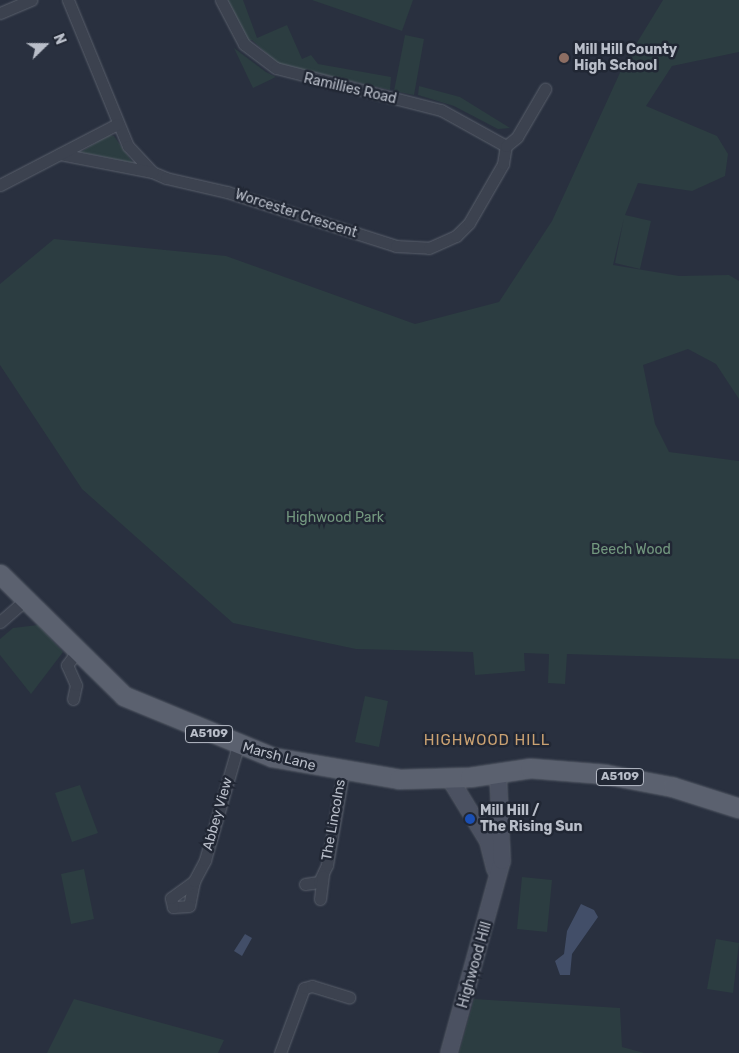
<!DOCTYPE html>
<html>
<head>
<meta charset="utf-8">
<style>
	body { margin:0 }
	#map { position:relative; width:739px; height:1053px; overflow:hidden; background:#29303f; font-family:Rubik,sans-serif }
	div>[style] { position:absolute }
	.green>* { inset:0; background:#2c3d41 }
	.water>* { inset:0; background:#424e68 }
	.roads { filter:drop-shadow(0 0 1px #5a606c) drop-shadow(0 0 1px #5a606c) }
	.minor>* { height:11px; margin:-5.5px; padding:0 5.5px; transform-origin:5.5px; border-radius:5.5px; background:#3c424f }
	.secondary>* { height:16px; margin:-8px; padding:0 8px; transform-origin:8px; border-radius:8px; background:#4b5161 }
	.primary>* { height:19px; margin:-9.5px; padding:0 9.5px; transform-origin:9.5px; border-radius:9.5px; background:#5b616f }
	.dots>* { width:14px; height:14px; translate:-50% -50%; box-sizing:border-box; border:2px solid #212734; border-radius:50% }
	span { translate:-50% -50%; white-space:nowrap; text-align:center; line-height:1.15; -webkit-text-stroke:5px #212734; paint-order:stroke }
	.shield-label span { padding:1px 4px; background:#212734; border:1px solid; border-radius:4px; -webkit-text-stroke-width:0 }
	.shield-label { font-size:12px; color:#b9bec9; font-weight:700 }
	.poi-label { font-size:14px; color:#b9bec9; font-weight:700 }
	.left { translate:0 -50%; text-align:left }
	.street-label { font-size:14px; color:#b9bec9 }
	.park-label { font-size:14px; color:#73987f }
	.neighbourhood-label { font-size:15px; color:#cba272; letter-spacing:1px }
	.north { position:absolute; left:20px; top:20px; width:50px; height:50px; -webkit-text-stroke:4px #212734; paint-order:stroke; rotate:68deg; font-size:14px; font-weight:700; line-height:20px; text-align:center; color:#b9bec9 }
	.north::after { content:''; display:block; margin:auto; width:18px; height:22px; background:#b9bec9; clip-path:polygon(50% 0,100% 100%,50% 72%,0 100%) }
</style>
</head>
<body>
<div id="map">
	<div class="green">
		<div style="clip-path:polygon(228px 0,243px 0,257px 38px,287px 25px,302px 59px,311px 55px,318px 64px,391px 77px,390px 90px,278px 64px,252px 40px,247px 41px)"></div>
		<div style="clip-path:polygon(312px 0,413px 0,402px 31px)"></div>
		<div style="clip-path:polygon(663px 0,739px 0,739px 52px,672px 66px,646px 106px,717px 136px,728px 154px,725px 176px,692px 191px,638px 183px,625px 215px,651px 221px,640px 269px,615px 263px,624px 218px,613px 265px,679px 276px,729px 275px,739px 281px,739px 399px,716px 364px,688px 349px,643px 365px,655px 424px,669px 452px,739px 461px,739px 659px,567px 654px,565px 684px,548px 683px,549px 654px,524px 653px,525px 671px,475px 675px,473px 652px,356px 649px,233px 623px,82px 489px,0 365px,0 284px,54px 239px,226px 256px,415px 324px,499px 302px,552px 221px,624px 64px)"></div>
		<div style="clip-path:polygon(405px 35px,424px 39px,414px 95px,394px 91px)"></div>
		<div style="clip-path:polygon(234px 48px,266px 72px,276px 77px,253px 88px)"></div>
		<div style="clip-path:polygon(419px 86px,460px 97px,510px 128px,498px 129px,454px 106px,418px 95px)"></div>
		<div style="clip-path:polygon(109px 135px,114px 136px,133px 163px,81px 152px)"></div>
		<div style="clip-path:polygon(38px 625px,63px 652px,31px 694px,0 655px,0 639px,13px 628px)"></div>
		<div style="clip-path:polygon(365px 696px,388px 701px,379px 747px,355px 742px)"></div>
		<div style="clip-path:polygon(80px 785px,98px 833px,72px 842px,55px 793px)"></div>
		<div style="clip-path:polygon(84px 869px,94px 919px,71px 924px,61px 874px)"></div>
		<div style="clip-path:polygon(522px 877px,552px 880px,547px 932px,517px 929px)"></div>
		<div style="clip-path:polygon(716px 939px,739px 943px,733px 993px,707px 989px)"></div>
		<div style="clip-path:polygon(74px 999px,224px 1040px,218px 1053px,47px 1053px)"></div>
		<div style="clip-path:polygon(474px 999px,620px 1008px,622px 1047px,644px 1053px,459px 1053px)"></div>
	</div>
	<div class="water">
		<div style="clip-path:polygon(581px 904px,594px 910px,598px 917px,572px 954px,570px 975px,560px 975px,555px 961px,564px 954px,567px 931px)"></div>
		<div style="clip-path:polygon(245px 934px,252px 938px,242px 956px,234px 951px)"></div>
	</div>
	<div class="roads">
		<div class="minor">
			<div style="left:68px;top:0;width:158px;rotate:67.7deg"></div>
			<div style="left:128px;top:146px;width:35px;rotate:47deg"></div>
			<div style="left:152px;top:172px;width:15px;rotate:23deg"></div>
			<div style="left:166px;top:178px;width:63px;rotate:12.9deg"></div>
			<div style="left:227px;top:192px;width:177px;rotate:17.7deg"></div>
			<div style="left:396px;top:246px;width:33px;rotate:3deg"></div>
			<div style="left:429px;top:248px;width:30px;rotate:-24deg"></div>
			<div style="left:456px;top:236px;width:18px;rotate:-45deg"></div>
			<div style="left:469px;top:223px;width:68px;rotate:-60deg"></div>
			<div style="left:503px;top:164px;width:18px;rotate:-81deg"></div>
			<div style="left:221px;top:0;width:50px;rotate:62.4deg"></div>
			<div style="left:244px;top:44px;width:40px;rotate:37deg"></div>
			<div style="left:276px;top:68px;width:170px;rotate:14.3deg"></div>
			<div style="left:441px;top:110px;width:74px;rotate:29deg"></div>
			<div style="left:0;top:13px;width:34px;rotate:-23deg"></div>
			<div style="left:506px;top:146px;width:14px;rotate:-39deg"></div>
			<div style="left:517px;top:137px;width:56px;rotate:-59.7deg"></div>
			<div style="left:60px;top:154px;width:94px;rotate:11.1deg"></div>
			<div style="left:0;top:185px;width:132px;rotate:-27.5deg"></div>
			<div style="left:0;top:622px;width:32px;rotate:-41deg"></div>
			<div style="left:73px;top:699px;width:14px;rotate:-78deg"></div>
			<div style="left:76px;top:685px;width:22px;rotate:-114deg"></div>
			<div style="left:67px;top:665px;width:15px;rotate:-53deg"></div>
			<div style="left:194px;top:881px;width:25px;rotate:101deg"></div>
			<div style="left:189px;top:906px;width:16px;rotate:176deg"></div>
			<div style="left:173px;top:907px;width:9px;rotate:-103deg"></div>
			<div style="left:171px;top:898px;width:29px;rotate:-36deg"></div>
			<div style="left:194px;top:881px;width:24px;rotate:-62deg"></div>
			<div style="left:205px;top:860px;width:119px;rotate:-73.9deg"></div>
			<div style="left:305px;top:884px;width:14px;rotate:-8deg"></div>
			<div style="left:319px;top:882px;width:19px;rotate:-65deg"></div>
			<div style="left:327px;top:865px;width:93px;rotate:-80.1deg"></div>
			<div style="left:320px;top:899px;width:23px;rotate:-83deg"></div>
			<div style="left:280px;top:1053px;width:69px;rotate:-69.7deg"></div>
			<div style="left:304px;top:988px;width:8px;rotate:-14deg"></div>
			<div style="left:312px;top:986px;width:39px;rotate:17deg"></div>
		</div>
		<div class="secondary">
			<div style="left:450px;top:779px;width:73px;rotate:58.5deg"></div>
			<div style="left:488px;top:841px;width:29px;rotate:76deg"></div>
			<div style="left:449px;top:1053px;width:199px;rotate:-74.6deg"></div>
			<div style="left:502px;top:861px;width:88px;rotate:-92.6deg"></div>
		</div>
		<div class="primary">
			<div style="left:0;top:574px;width:174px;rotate:44.5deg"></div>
			<div style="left:124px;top:696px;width:160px;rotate:22.4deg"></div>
			<div style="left:272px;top:757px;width:129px;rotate:9.8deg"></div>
			<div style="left:399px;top:779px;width:71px;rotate:-1.6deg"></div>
			<div style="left:470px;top:777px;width:61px;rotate:-8.5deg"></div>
			<div style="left:530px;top:768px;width:75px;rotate:4.6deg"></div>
			<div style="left:605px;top:774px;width:69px;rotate:10.8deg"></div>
			<div style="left:673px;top:787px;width:69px;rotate:17.7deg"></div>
		</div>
	</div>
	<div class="dots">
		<div style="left:564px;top:58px;background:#8d6e63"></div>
		<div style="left:470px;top:819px;background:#1a4fb4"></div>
	</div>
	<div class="shield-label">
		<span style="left:209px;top:734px">A5109</span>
		<span style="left:620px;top:777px">A5109</span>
	</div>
	<div class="poi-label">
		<span class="left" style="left:574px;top:58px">Mill Hill County<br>High School</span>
		<span class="left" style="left:480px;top:819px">Mill Hill /<br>The Rising Sun</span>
	</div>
	<div class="street-label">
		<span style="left:350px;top:89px;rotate:13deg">Ramillies Road</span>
		<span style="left:296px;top:214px;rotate:18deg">Worcester Crescent</span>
		<span style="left:279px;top:757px;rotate:15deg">Marsh Lane</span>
		<span style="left:218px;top:814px;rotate:-74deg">Abbey View</span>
		<span style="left:334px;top:820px;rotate:-80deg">The Lincolns</span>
		<span style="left:475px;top:965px;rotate:-74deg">Highwood Hill</span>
	</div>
	<div class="park-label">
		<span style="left:335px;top:518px">Highwood Park</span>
		<span style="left:631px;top:550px">Beech Wood</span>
	</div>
	<div class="neighbourhood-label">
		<span style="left:487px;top:741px">HIGHWOOD HILL</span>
	</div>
	<div class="north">N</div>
</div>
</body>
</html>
